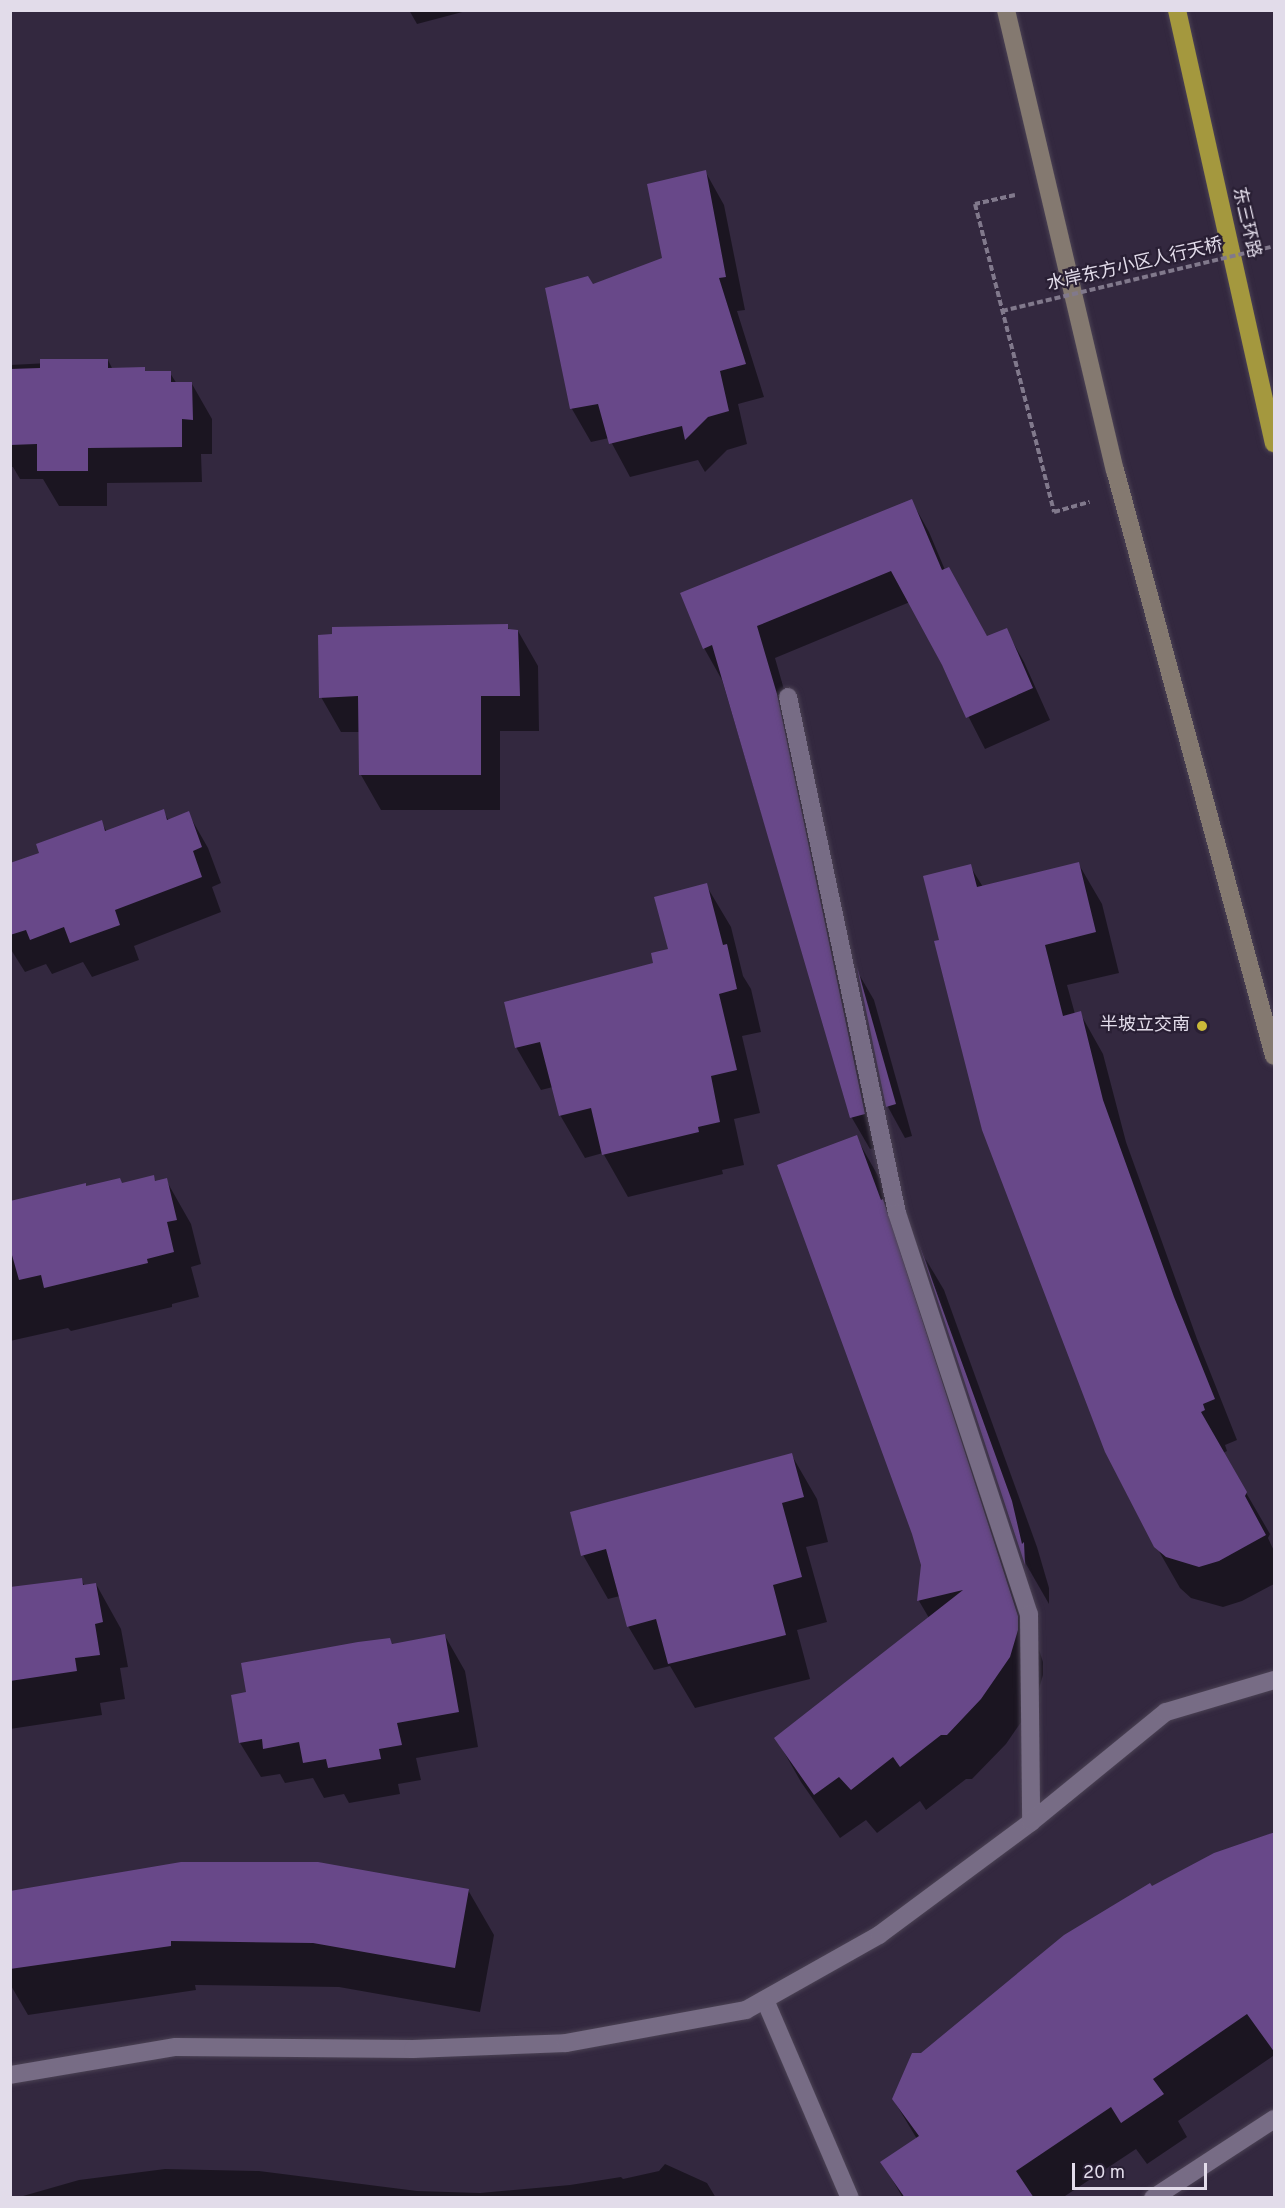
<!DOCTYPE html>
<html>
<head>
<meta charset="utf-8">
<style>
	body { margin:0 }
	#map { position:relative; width:1285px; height:2208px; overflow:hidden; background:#33283f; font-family:Overpass,"Noto Sans SC",sans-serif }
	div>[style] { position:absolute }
	.shadow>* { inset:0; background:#0007 }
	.building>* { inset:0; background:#684889 }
	.path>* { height:4px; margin-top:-2px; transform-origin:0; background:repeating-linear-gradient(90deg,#81798c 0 6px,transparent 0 9px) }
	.roads { filter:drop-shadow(0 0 2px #4b4254) drop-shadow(0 0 2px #4b4254) }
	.lane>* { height:18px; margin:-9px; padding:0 9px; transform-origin:9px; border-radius:9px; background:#776c85 }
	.street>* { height:18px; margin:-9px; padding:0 9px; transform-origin:9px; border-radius:9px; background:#776c85 }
	.secondary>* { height:18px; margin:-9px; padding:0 9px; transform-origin:9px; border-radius:9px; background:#847970 }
	.highway>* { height:18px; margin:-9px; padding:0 9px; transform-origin:9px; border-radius:9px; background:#a4983e }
	.path-bridge>* { height:4px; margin-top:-2px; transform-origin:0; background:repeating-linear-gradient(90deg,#81798c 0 6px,transparent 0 9px) }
	.dots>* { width:16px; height:16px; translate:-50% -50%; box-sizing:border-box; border:3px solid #291f34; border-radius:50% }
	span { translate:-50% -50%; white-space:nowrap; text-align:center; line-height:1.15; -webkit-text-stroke:4.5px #291f34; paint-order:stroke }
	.street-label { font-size:18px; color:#e2dcea }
	.poi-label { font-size:18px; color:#e2dcea }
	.right { translate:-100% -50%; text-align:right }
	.frame { position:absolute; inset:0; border:12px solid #e2dcea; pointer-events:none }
	.scale { position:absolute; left:1072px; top:2163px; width:135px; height:27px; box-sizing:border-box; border:3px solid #e2dcea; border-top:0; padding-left:8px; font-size:18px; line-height:21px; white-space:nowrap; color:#e2dcea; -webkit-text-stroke:4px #291f34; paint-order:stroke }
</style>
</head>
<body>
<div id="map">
	<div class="shadow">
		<div style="clip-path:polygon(409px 10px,470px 10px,417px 24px)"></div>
		<div style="clip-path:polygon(705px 171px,724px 205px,745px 310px,737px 311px,764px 397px,738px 404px,747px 444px,727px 450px,705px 472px,698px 460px,630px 477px,609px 438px,591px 442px,572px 409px,546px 289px,593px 286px,664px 259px)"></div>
		<div style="clip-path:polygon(108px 360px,113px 370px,144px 369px,146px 372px,170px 373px,177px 384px,192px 384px,212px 419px,212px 454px,201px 454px,202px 482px,107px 483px,107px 506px,59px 506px,43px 479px,20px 479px,13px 467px,10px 467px,10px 365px)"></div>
		<div style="clip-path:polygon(911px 500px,929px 532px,945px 570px,988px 638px,1006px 630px,1024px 662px,1050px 720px,985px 749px,910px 602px,775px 658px,795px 728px,882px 1146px,870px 1149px,852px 1118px,722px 680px,704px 648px)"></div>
		<div style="clip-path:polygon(507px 626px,510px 631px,518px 631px,538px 666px,539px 731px,500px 731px,500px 810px,381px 810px,361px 775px,360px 732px,341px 732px,321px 697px)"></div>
		<div style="clip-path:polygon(163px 811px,169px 821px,188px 813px,208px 848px,221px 883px,212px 887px,221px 912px,134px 946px,139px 960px,92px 977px,83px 962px,52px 974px,46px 964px,25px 972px,10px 948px,10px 865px,41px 854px,101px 822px,107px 832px)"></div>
		<div style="clip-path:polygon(1078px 863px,1102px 904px,1119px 973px,1067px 985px,1075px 1014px,1080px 1013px,1103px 1054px,1126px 1142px,1197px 1339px,1237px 1440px,1225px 1445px,1227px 1451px,1223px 1453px,1270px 1534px,1268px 1538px,1274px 1551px,1274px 1584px,1242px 1601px,1223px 1607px,1191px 1598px,1180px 1588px,1156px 1546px,941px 941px,970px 866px,983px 887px)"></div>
		<div style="clip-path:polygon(706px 885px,731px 927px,743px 976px,751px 989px,761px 1032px,742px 1036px,760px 1113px,734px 1119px,744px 1165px,722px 1170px,723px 1174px,628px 1197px,603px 1153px,585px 1158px,560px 1115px,553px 1087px,541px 1090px,516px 1047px,655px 965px,670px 951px)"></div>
		<div style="clip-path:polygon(860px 976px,874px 1000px,912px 1136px,905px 1138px,888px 1107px)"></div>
		<div style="clip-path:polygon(856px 1137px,881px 1181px,907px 1245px,1043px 1662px,1043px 1675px,1035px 1702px,1006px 1744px,972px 1779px,966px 1779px,926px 1810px,920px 1801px,877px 1833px,866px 1820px,840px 1838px,801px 1782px,776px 1738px,929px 1618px,919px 1601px,922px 1565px)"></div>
		<div style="clip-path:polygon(153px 1177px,156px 1182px,166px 1180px,191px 1224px,201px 1264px,191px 1267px,199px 1297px,172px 1304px,172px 1307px,71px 1331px,68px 1328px,10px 1341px,10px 1203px,87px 1187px,123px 1185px)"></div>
		<div style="clip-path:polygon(925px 1258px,944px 1290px,1037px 1547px,1049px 1588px,1049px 1604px,1026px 1564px)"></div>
		<div style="clip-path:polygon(791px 1454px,817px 1499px,828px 1542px,806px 1547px,827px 1622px,797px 1630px,810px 1679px,695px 1708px,670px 1666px,654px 1670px,628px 1626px,620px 1596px,608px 1599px,583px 1555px)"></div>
		<div style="clip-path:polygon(81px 1580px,85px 1586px,96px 1584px,121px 1629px,128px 1667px,120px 1668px,125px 1699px,100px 1703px,102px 1715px,10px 1729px,10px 1590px)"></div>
		<div style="clip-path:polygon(445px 1636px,465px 1671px,478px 1747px,416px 1758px,421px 1780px,398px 1784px,400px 1794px,349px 1803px,344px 1794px,324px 1798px,313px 1778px,285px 1783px,280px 1774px,261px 1777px,240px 1743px,248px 1693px,390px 1640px,393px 1645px)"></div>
		<div style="clip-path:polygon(1274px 1832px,1274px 2058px,1273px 2056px,1178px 2121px,1187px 2137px,1147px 2164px,1136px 2149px,1062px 2198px,903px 2198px,882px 2162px,917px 2139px,893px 2099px,922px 2054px,1151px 1888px)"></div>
		<div style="clip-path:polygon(468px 1890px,494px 1935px,480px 2012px,339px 1987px,195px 1985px,196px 1990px,28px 2015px,10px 1984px,10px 1892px)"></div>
		<div style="clip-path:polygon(665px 2164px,707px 2183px,716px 2198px,16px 2198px,79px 2180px,165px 2169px,259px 2171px,417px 2191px,480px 2193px,570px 2185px,621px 2177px,623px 2179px,659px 2171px)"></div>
	</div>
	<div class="building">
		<div style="clip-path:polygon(706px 170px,726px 277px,719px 278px,746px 364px,720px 371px,729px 411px,708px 417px,685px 440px,682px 426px,609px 444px,598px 404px,570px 409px,545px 288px,588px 276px,593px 284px,662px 258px,647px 184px)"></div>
		<div style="clip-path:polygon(40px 359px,108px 359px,108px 368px,145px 367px,145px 371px,171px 371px,171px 382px,192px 382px,193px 420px,182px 419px,182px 447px,88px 448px,88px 471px,37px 471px,37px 444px,10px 445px,10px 369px,40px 368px)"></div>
		<div style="clip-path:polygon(912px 499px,942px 570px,949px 567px,987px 636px,1007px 628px,1033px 688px,966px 718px,942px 665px,891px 571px,757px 626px,777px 694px,865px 1114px,850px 1118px,712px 645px,703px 649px,680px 593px)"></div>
		<div style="clip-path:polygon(508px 624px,508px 629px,518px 630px,520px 696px,481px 696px,481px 775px,359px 775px,358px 696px,319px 698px,318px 635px,332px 634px,332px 627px)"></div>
		<div style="clip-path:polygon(164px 809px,167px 820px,189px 811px,202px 847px,193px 851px,202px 877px,115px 910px,120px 925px,70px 943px,64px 927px,30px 940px,26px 930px,10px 935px,10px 863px,39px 853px,36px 844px,102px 820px,105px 831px)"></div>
		<div style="clip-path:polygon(1079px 862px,1096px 932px,1045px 945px,1063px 1016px,1081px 1011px,1103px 1100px,1174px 1297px,1215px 1399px,1203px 1404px,1205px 1410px,1201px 1412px,1247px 1492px,1245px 1496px,1266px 1535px,1219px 1561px,1199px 1567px,1166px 1557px,1154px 1547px,1105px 1452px,982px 1130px,934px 941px,939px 940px,923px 876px,971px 864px,977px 887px)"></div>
		<div style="clip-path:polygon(707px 883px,723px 945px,727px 944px,737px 989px,719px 994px,737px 1070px,711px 1076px,720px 1122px,698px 1127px,699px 1132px,602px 1155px,591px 1108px,559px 1116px,540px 1042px,515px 1048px,504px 1002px,653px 963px,651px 953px,668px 949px,654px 897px)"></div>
		<div style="clip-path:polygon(857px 967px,896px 1104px,886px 1107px)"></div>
		<div style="clip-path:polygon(857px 1135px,881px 1200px,883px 1199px,1018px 1616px,1018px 1630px,1010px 1657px,981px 1699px,947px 1735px,941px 1735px,900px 1767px,893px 1757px,851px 1790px,839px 1777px,814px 1795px,774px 1738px,963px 1590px,917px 1601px,921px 1565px,912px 1534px,777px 1165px)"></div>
		<div style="clip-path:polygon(154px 1175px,155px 1181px,167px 1178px,177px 1220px,167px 1222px,174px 1252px,147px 1259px,148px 1263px,44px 1288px,41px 1275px,19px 1280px,10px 1248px,10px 1201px,86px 1183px,86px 1186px,120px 1178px,122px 1183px)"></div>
		<div style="clip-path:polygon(919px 1244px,1012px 1501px,1022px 1544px,1024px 1542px,1025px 1565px)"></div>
		<div style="clip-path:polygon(792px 1453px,804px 1497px,782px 1503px,802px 1577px,773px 1585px,786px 1635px,668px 1664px,656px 1619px,627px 1627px,606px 1549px,581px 1556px,570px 1512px)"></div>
		<div style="clip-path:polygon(82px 1578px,83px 1585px,96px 1583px,103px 1622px,95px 1624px,100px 1655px,75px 1658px,77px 1671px,10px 1681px,10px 1587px)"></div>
		<div style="clip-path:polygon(445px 1634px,459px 1712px,397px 1723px,402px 1745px,379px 1749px,381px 1759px,328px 1768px,326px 1759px,303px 1763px,299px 1742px,263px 1749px,262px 1739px,239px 1743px,231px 1695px,246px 1692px,241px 1663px,358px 1642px,390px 1638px,392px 1644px)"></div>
		<div style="clip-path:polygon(1275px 1832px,1275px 2053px,1247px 2014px,1153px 2079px,1164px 2094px,1121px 2123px,1111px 2107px,1016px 2171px,1034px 2198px,905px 2198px,880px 2162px,919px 2136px,892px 2099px,912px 2053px,921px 2053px,1064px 1935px,1150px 1883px,1152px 1886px,1214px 1853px)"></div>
		<div style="clip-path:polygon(181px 1862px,318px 1862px,469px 1889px,455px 1968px,313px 1943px,171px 1941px,171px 1946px,10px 1969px,10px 1891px)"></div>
	</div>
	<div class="path">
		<div style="left:1015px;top:195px;width:41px;rotate:167.3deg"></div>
		<div style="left:975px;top:204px;width:318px;rotate:75.6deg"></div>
		<div style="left:1054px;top:512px;width:37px;rotate:-16deg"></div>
	</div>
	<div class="roads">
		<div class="lane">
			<div style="left:788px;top:697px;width:527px;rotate:78.07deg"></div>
			<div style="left:897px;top:1213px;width:422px;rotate:71.8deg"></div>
			<div style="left:1029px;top:1614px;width:208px;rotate:89.4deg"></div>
			<div style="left:765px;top:2000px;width:215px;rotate:66.8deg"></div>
			<div style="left:1153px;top:2198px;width:145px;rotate:-33.1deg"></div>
		</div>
		<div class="street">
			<div style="left:10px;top:2075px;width:168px;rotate:-9.6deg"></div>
			<div style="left:176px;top:2047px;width:237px;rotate:0.5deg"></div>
			<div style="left:413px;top:2049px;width:153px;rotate:-2.2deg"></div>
			<div style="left:566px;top:2043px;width:183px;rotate:-10.4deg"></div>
			<div style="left:746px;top:2010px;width:153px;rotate:-29.4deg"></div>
			<div style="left:879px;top:1935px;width:189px;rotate:-36.6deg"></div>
			<div style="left:1031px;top:1822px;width:174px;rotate:-39.2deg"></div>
			<div style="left:1166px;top:1712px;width:113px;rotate:-16.5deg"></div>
		</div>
		<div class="secondary">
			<div style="left:1006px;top:10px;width:473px;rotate:76.7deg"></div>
			<div style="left:1115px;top:470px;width:607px;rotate:74.82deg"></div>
		</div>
		<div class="highway">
			<div style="left:1177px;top:10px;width:444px;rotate:77.4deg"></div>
		</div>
	</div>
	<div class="path-bridge">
		<div style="left:1002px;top:311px;width:280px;rotate:-13.4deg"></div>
	</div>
	<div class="dots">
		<div style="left:1202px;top:1026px;background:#cbba39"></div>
	</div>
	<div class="street-label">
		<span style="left:1245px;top:223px;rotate:77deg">东三环路</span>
		<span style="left:1135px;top:266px;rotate:-13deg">水岸东方小区人行天桥</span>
	</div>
	<div class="poi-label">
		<span class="right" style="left:1190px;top:1026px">半坡立交南</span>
	</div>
	<div class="frame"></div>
	<div class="scale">20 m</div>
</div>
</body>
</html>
